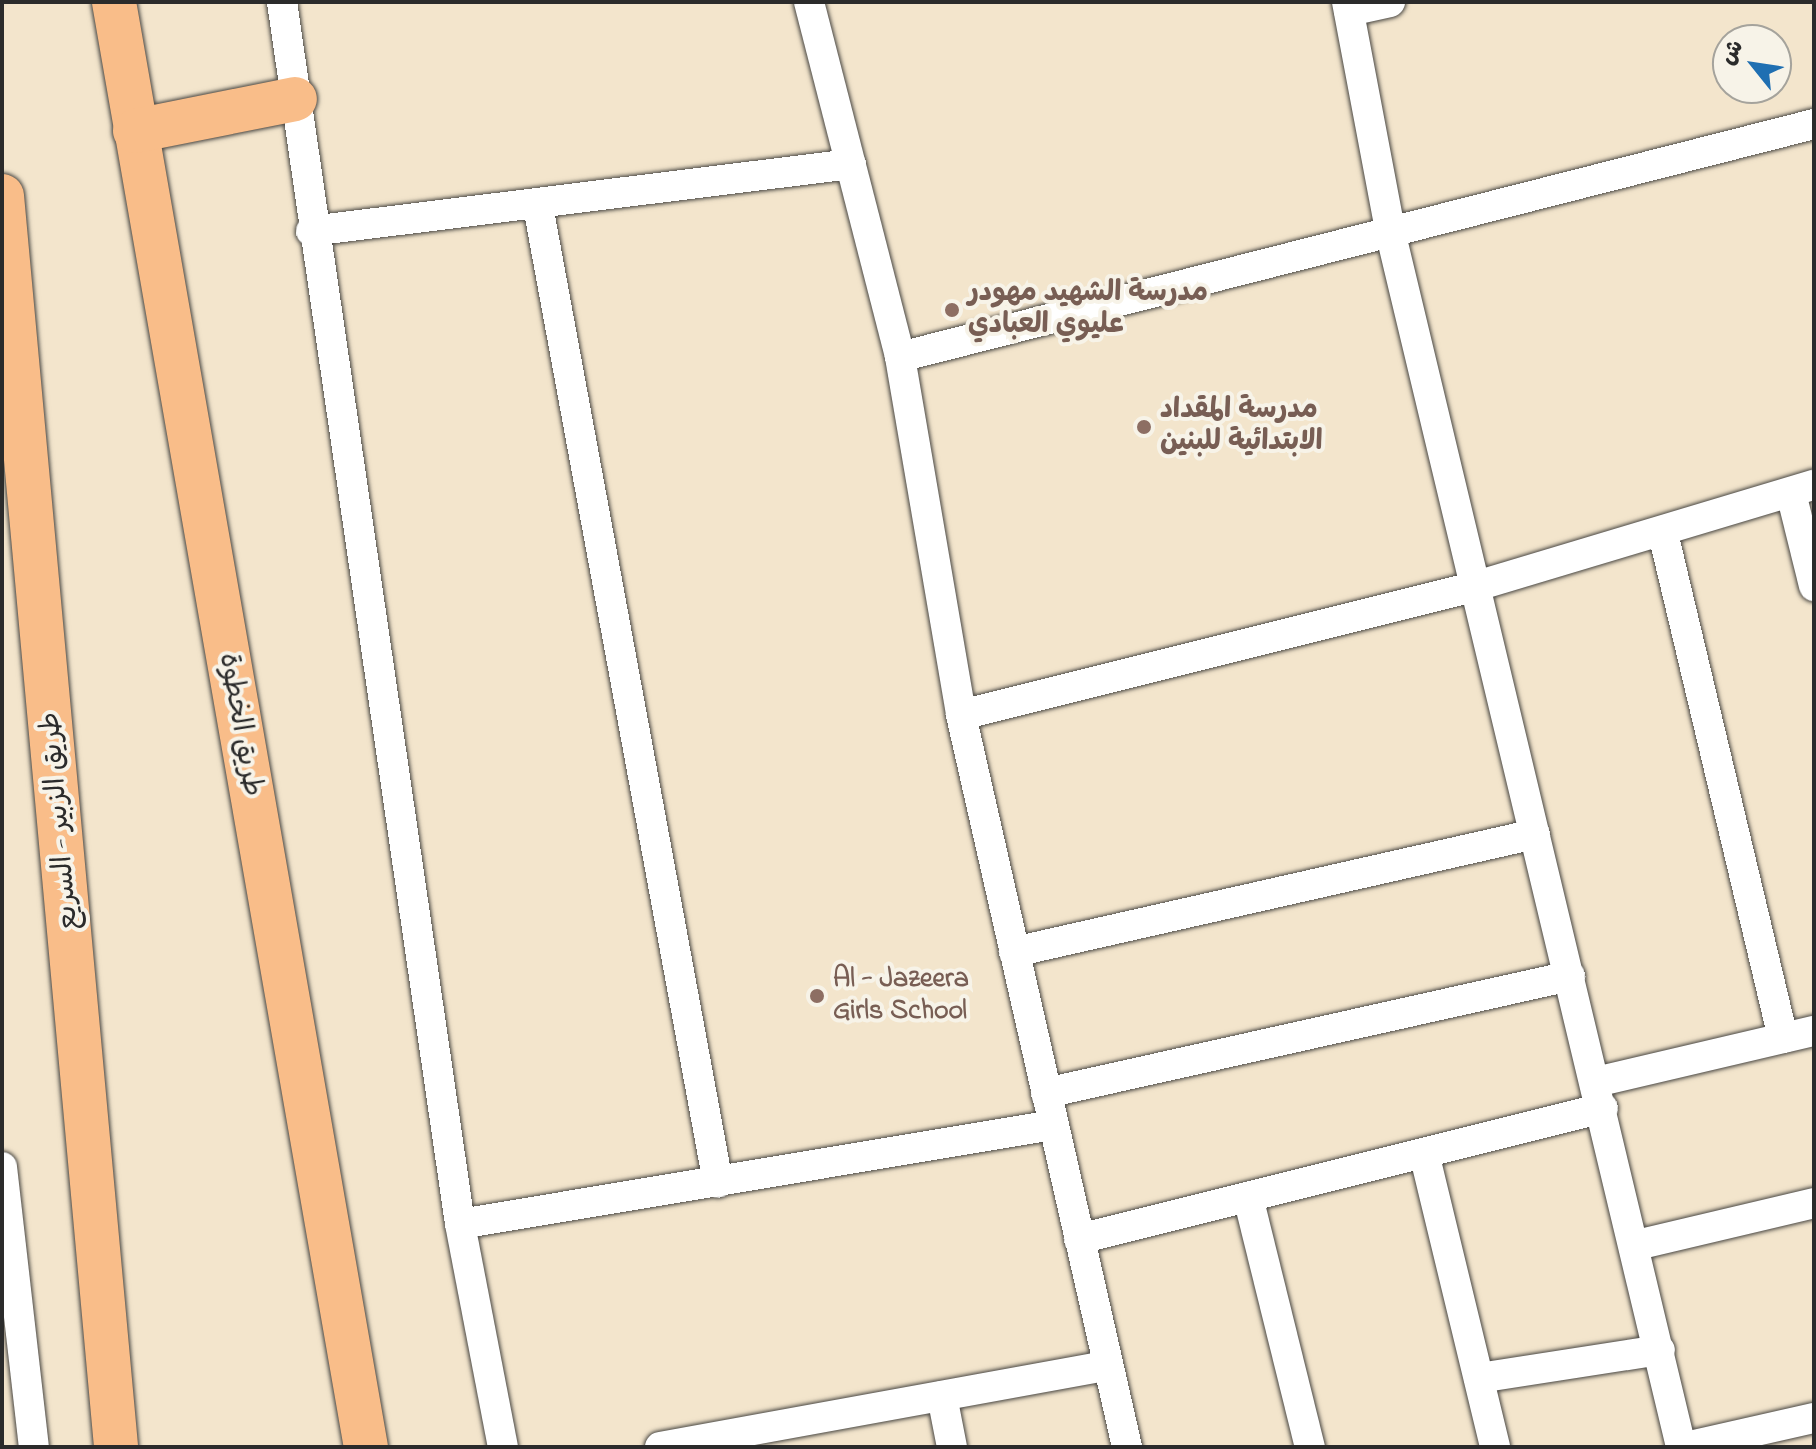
<!DOCTYPE html>
<html>
<head>
<meta charset="utf-8">
<style>
	body { margin:0 }
	#map { position:relative; width:1816px; height:1449px; overflow:hidden; background:#f3e5cc; font-family:"Indie Flower","Playpen Sans Arabic",sans-serif }
	div>[style] { position:absolute }
	.roads { filter:drop-shadow(0 0 2px #494743) drop-shadow(0 0 2px #494743) }
	.street>* { height:30px; margin:-15px; padding:0 15px; transform-origin:15px; border-radius:15px; background:#fff }
	.highway>* { height:44px; margin:-22px; padding:0 22px; transform-origin:22px; border-radius:22px; background:#f9bd89 }
	.dots>* { width:22px; height:22px; translate:-50% -50%; box-sizing:border-box; border:4px solid #f7f3e8; border-radius:50% }
	span { translate:-50% -50%; white-space:nowrap; text-align:center; line-height:1.15; -webkit-text-stroke:8px #f7f3e8; paint-order:stroke }
	.education-label { font-size:28px; color:#785e54; font-weight:700 }
	.left { translate:0 -50%; text-align:left }
	.street-label { font-size:28px; color:#2b2b2b }
	.frame { position:absolute; inset:0; border:4px solid #2b2b2b; pointer-events:none }
	.north { position:absolute; left:1712px; top:24px; width:80px; height:80px; box-sizing:border-box; background:#f7f3e8; border:2px solid #a5a39c; border-radius:50%; rotate:300deg; font-size:22px; font-weight:700; line-height:32px; text-align:center; color:#2b2b2b }
	.north::after { content:''; display:block; margin:auto; width:28px; height:36px; background:#1f6fb2; clip-path:polygon(50% 0,100% 100%,50% 72%,0 100%) }
</style>
</head>
<body>
<div id="map">
	<div class="roads">
		<div class="street">
			<div style="left:282px;top:2px;width:1235px;rotate:81.71deg"></div>
			<div style="left:460px;top:1224px;width:227px;rotate:79.1deg"></div>
			<div style="left:809px;top:2px;width:366px;rotate:75.6deg"></div>
			<div style="left:900px;top:357px;width:363px;rotate:80.3deg"></div>
			<div style="left:961px;top:715px;width:751px;rotate:77.22deg"></div>
			<div style="left:1347px;top:2px;width:237px;rotate:79.3deg"></div>
			<div style="left:1391px;top:235px;width:1246px;rotate:76.54deg"></div>
			<div style="left:1349px;top:11px;width:42px;rotate:-12.4deg"></div>
			<div style="left:538px;top:206px;width:993px;rotate:79.56deg"></div>
			<div style="left:311px;top:231px;width:544px;rotate:-7.07deg"></div>
			<div style="left:900px;top:357px;width:943px;rotate:-14.3deg"></div>
			<div style="left:1791px;top:493px;width:96px;rotate:76.1deg"></div>
			<div style="left:1663px;top:533px;width:519px;rotate:76.63deg"></div>
			<div style="left:961px;top:715px;width:528px;rotate:-14.04deg"></div>
			<div style="left:1473px;top:587px;width:356px;rotate:-16.7deg"></div>
			<div style="left:1014px;top:952px;width:534px;rotate:-12.76deg"></div>
			<div style="left:1596px;top:1082px;width:224px;rotate:-13.2deg"></div>
			<div style="left:1046px;top:1093px;width:537px;rotate:-12.59deg"></div>
			<div style="left:1424px;top:1153px;width:302px;rotate:76.4deg"></div>
			<div style="left:2px;top:1167px;width:282px;rotate:83.5deg"></div>
			<div style="left:1248px;top:1197px;width:258px;rotate:76.1deg"></div>
			<div style="left:460px;top:1224px;width:601px;rotate:-9.48deg"></div>
			<div style="left:1079px;top:1239px;width:540px;rotate:-14.04deg"></div>
			<div style="left:1637px;top:1245px;width:182px;rotate:-13.3deg"></div>
			<div style="left:1479px;top:1378px;width:183px;rotate:-8.8deg"></div>
			<div style="left:942px;top:1396px;width:52px;rotate:78.9deg"></div>
			<div style="left:660px;top:1447px;width:454px;rotate:-10.3deg"></div>
			<div style="left:1685px;top:1447px;width:132px;rotate:-12.7deg"></div>
		</div>
		<div class="highway">
			<div style="left:114px;top:2px;width:1467px;rotate:80.11deg"></div>
			<div style="left:135px;top:131px;width:163px;rotate:-11.3deg"></div>
			<div style="left:2px;top:196px;width:1256px;rotate:84.79deg"></div>
		</div>
	</div>
	<div class="dots">
		<div style="left:952px;top:310px;background:#8d6e63"></div>
		<div style="left:1144px;top:427px;background:#8d6e63"></div>
		<div style="left:817px;top:996px;background:#8d6e63"></div>
	</div>
	<div class="education-label">
		<span class="left" style="left:968px;top:310px">مدرسة الشهيد مهودر<br>عليوي العبادي</span>
		<span class="left" style="left:1160px;top:427px">مدرسة المقداد<br>الابتدائية للبنين</span>
		<span class="left" style="left:833px;top:996px">Al - Jazeera<br>Girls School</span>
	</div>
	<div class="street-label">
		<span style="left:239px;top:725px;rotate:80deg">طريق الخطوة</span>
		<span style="left:61px;top:821px;rotate:-95deg">طريق الزبير - السريع</span>
	</div>
	<div class="frame"></div>
	<div class="north">ش</div>
</div>
</body>
</html>
